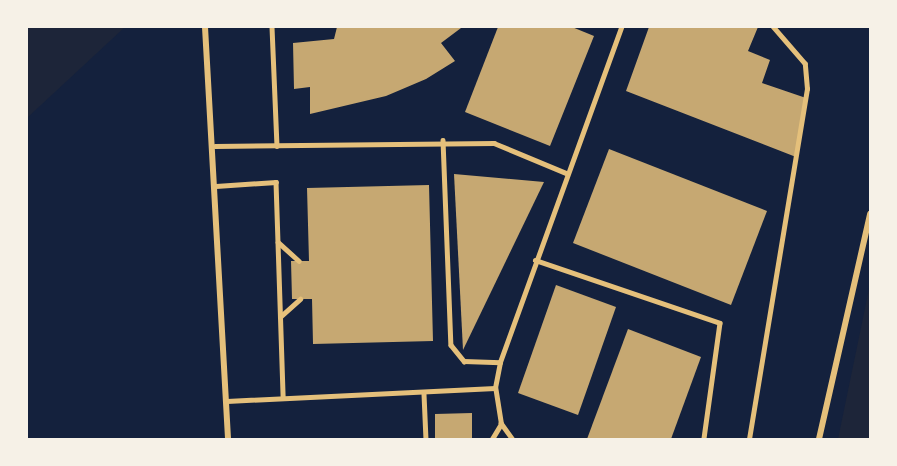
<!DOCTYPE html>
<html>
<head>
<meta charset="utf-8">
<style>
	body { margin:0 }
	#map { position:relative; width:897px; height:466px; overflow:hidden; background:#14213d; font-family:"Source Serif 4",serif }
	div>[style] { position:absolute }
	.green>* { inset:0; background:#1d2539 }
	.building>* { inset:0; background:#c6a872 }
	.service>* { height:4.5px; margin:-2.25px; padding:0 2.25px; transform-origin:2.25px; border-radius:2.25px; background:#e5c07b }
	.minor>* { height:6px; margin:-3px; padding:0 3px; transform-origin:3px; border-radius:3px; background:#e5c07b }
	span { translate:-50% -50%; white-space:nowrap; text-align:center; line-height:1.15; -webkit-text-stroke:4.5px #f6f1e7; paint-order:stroke }
	.frame { position:absolute; inset:0; border:28px solid #f6f1e7; pointer-events:none }
</style>
</head>
<body>
<div id="map">
	<div class="green">
		<div style="clip-path:polygon(27px 27px,125px 27px,27px 118px)"></div>
		<div style="clip-path:polygon(870px 284px,870px 439px,838px 439px)"></div>
	</div>
	<div class="building">
		<div style="clip-path:polygon(337px 27px,460px 27px,461px 28px,441px 43px,455px 61px,426px 79px,386px 96px,310px 114px,310px 87px,294px 89px,293px 43px,334px 39px)"></div>
		<div style="clip-path:polygon(498px 27px,572px 27px,594px 36px,550px 146px,465px 112px)"></div>
		<div style="clip-path:polygon(649px 27px,758px 27px,748px 51px,770px 60px,762px 83px,806px 98px,796px 157px,626px 91px)"></div>
		<div style="clip-path:polygon(609px 149px,767px 211px,731px 305px,573px 243px)"></div>
		<div style="clip-path:polygon(454px 174px,544px 182px,463px 350px)"></div>
		<div style="clip-path:polygon(429px 185px,433px 341px,313px 344px,312px 299px,292px 299px,291px 261px,309px 261px,307px 188px)"></div>
		<div style="clip-path:polygon(556px 285px,616px 307px,578px 415px,518px 393px)"></div>
		<div style="clip-path:polygon(628px 329px,701px 357px,671px 439px,587px 439px)"></div>
		<div style="clip-path:polygon(472px 413px,472px 439px,435px 439px,435px 414px)"></div>
	</div>
	<div class="service">
		<div style="left:272px;top:27px;width:119px;rotate:87.6deg"></div>
		<div style="left:443px;top:140px;width:205px;rotate:87.8deg"></div>
		<div style="left:451px;top:345px;width:21px;rotate:51deg"></div>
		<div style="left:464px;top:361px;width:36px;rotate:2deg"></div>
		<div style="left:215px;top:146px;width:279px;rotate:-0.6deg"></div>
		<div style="left:494px;top:143px;width:78px;rotate:22.6deg"></div>
		<div style="left:216px;top:186px;width:60px;rotate:-3.8deg"></div>
		<div style="left:276px;top:182px;width:216px;rotate:88.1deg"></div>
		<div style="left:278px;top:242px;width:28px;rotate:42deg"></div>
		<div style="left:535px;top:260px;width:195px;rotate:18.8deg"></div>
		<div style="left:720px;top:323px;width:117px;rotate:97.9deg"></div>
		<div style="left:280px;top:317px;width:27px;rotate:-42deg"></div>
		<div style="left:424px;top:394px;width:45px;rotate:87.5deg"></div>
		<div style="left:227px;top:401px;width:268px;rotate:-2.8deg"></div>
		<div style="left:492px;top:439px;width:17px;rotate:-59deg"></div>
		<div style="left:512px;top:439px;width:19px;rotate:-126deg"></div>
		<div style="left:501px;top:424px;width:36px;rotate:-99deg"></div>
		<div style="left:495px;top:388px;width:26px;rotate:-79deg"></div>
		<div style="left:500px;top:362px;width:356px;rotate:-70.1deg"></div>
		<div style="left:749px;top:439px;width:355px;rotate:-80.6deg"></div>
		<div style="left:807px;top:89px;width:25px;rotate:-95deg"></div>
		<div style="left:805px;top:64px;width:49px;rotate:-130.9deg"></div>
	</div>
	<div class="minor">
		<div style="left:205px;top:27px;width:413px;rotate:86.8deg"></div>
		<div style="left:819px;top:439px;width:231px;rotate:-77.2deg"></div>
	</div>
	<div class="frame"></div>
</div>
</body>
</html>
